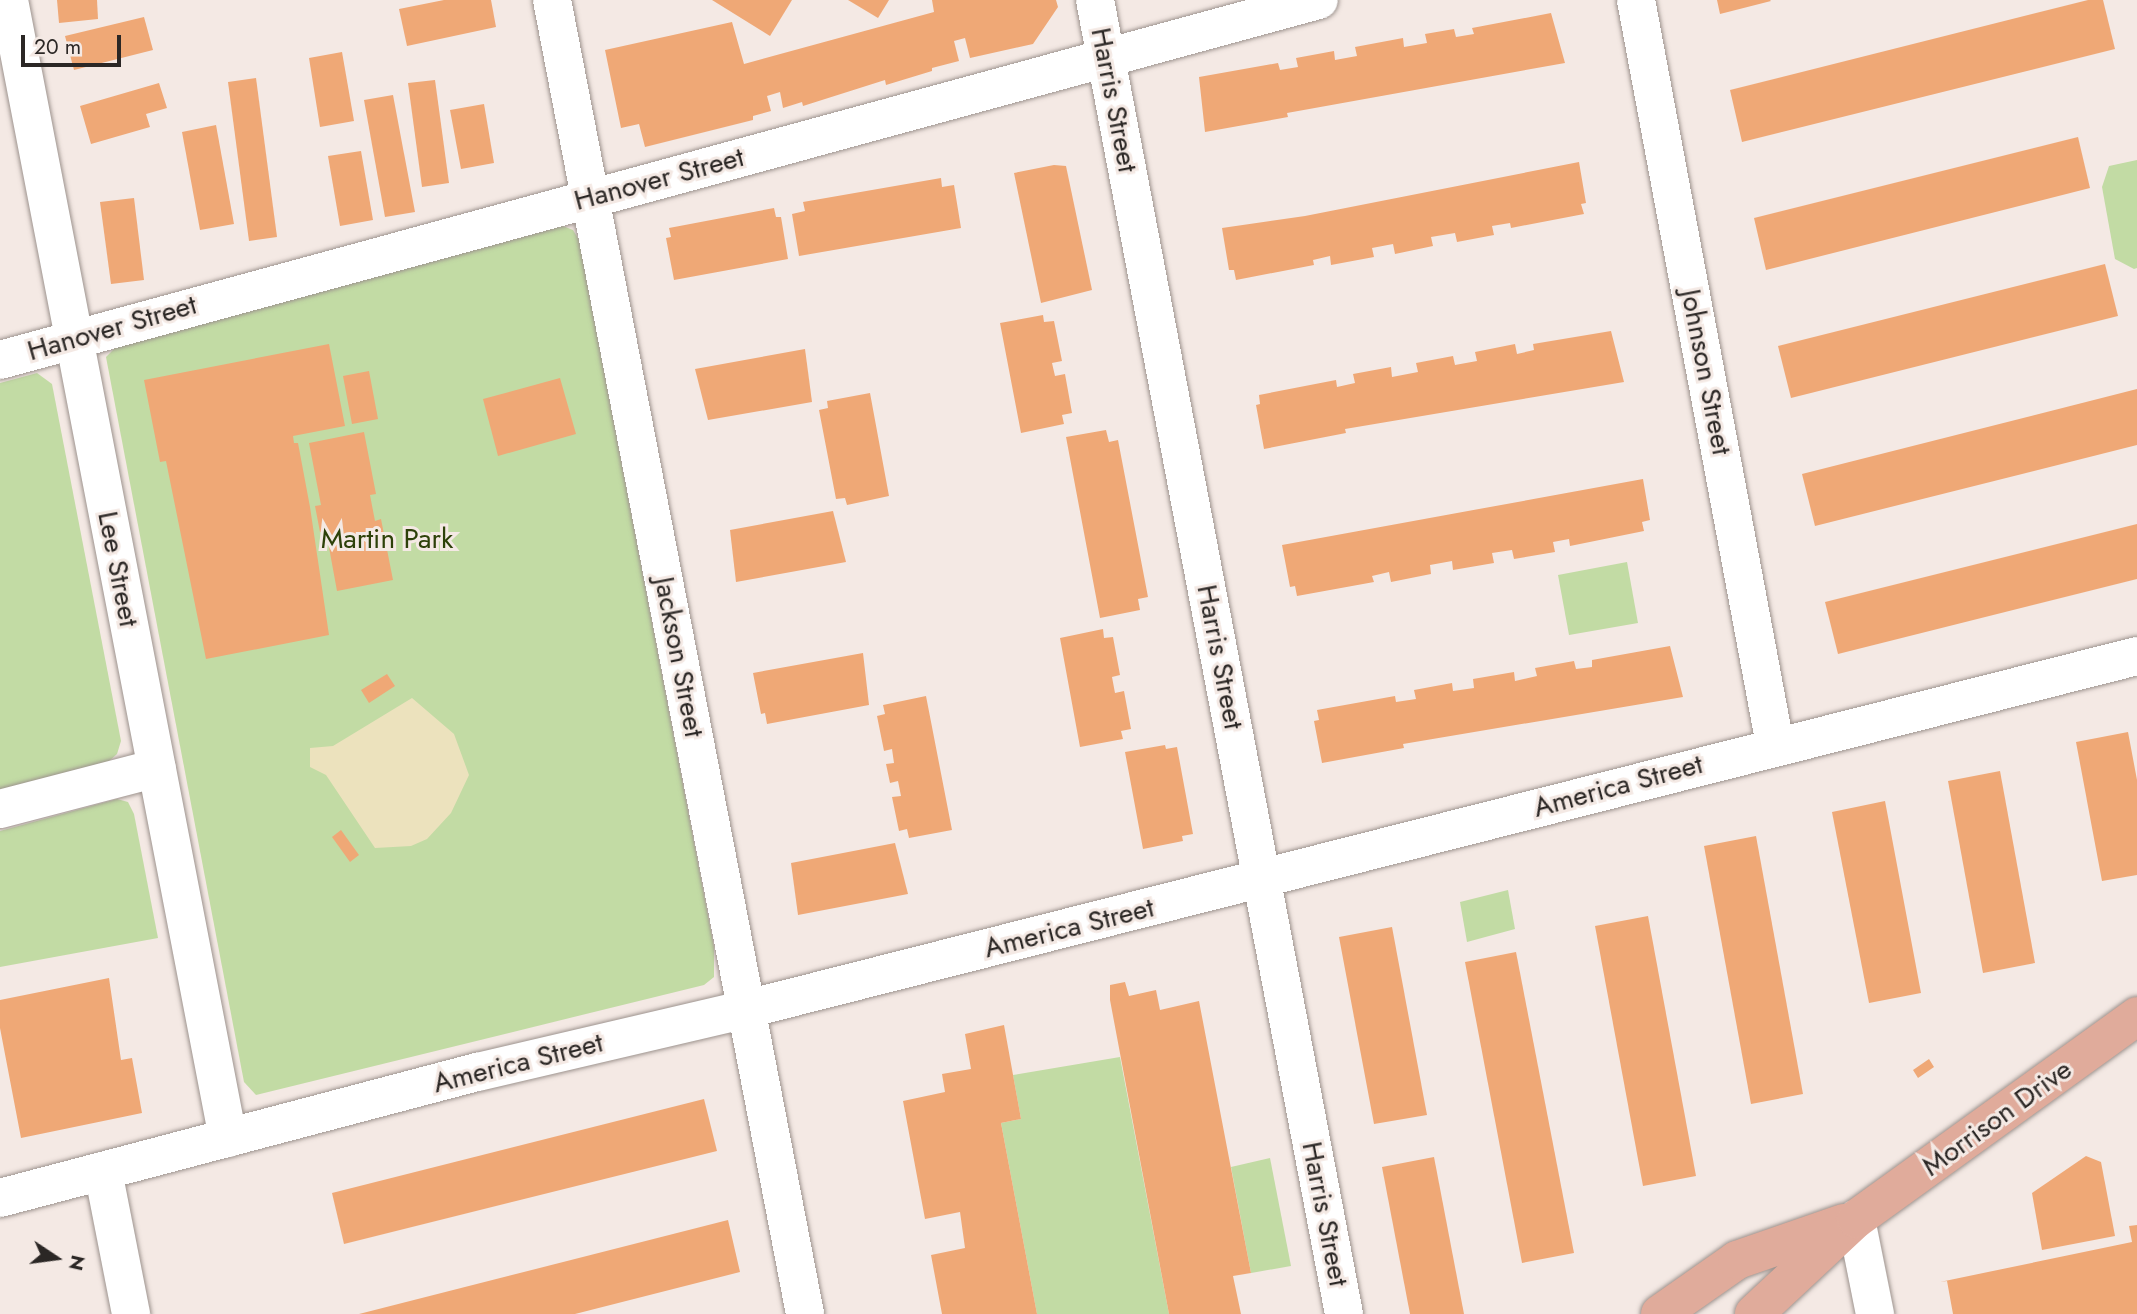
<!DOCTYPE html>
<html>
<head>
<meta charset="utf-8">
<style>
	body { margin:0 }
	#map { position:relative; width:2137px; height:1314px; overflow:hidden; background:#f4e9e4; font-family:Jost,sans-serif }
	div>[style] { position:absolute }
	.green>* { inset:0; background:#c2dba4 }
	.sand>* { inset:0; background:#ece2bd }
	.building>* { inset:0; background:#efa876 }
	.roads { filter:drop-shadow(0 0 2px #9d938e) drop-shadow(0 0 2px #9d938e) }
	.minor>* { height:38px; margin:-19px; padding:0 19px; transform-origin:19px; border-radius:19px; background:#fff }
	.major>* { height:38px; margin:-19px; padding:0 19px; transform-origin:19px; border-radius:19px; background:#e0ab9b }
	span { translate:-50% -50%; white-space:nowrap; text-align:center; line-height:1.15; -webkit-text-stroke:6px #f4e9e4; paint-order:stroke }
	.street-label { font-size:28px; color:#2b2725 }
	.park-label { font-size:28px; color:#2d4109 }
	.north { position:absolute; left:21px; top:1223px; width:70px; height:70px; -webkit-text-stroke:5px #f4e9e4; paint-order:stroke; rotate:103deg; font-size:19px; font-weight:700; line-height:28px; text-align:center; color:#2b2725 }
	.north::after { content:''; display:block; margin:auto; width:24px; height:32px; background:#2b2725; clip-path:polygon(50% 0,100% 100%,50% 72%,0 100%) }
	.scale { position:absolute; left:21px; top:35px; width:100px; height:32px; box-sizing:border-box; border:4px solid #2b2725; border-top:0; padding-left:9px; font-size:21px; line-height:24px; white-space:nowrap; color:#2b2725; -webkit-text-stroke:5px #f4e9e4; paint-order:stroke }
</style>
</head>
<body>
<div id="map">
	<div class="green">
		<div style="clip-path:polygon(2137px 160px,2137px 268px,2134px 269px,2115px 259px,2102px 187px,2109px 166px)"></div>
		<div style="clip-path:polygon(563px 226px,573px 230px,579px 240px,714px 947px,714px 977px,704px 985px,256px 1095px,244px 1082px,106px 357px,116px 347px)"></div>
		<div style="clip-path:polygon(37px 373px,52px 384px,121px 741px,117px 754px,108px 762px,0 790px,0 383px)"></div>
		<div style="clip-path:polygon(1627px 562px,1638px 623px,1569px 635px,1558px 575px)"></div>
		<div style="clip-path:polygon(117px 799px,128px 802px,134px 814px,158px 938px,0 967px,0 831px)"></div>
		<div style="clip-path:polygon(1508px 890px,1515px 929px,1467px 942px,1460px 902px)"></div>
		<div style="clip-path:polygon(1120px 1057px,1169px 1314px,1037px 1314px,1001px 1123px,1021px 1119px,1013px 1075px)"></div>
		<div style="clip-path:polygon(1270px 1158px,1291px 1266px,1251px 1273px,1231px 1167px)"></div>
	</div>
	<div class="sand">
		<div style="clip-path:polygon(412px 698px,454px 734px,469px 775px,451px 813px,427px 839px,411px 846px,375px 848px,326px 775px,310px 767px,310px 748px,333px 746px)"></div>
	</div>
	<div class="building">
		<div style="clip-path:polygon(57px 0,97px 0,98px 19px,59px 23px)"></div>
		<div style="clip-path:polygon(444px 0,491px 0,496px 27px,407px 46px,399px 9px)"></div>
		<div style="clip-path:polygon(712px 0,792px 0,770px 36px)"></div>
		<div style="clip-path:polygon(848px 0,889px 0,878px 18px)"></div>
		<div style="clip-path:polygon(932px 0,1056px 0,1058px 7px,1033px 44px,970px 58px,965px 38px,954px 41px,959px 61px,932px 68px,932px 71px,886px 85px,885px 80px,803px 106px,802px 102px,783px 108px,780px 92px,767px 96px,771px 111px,753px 116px,753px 120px,645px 147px,639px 124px,621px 128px,605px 50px,732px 22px,744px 64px,934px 12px)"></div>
		<div style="clip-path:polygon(1717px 0,1770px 0,1771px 1px,1720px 14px)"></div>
		<div style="clip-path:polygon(2088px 0,2103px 0,2115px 49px,1742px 142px,1730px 90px)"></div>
		<div style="clip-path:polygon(1551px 13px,1565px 63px,1287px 113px,1288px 117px,1205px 132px,1199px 77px,1278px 63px,1280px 70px,1298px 67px,1296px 58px,1334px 51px,1335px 60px,1357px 56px,1355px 47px,1403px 38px,1404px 47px,1427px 43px,1425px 34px,1454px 29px,1456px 37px,1474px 34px,1472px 28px)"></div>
		<div style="clip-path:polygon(144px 17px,153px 50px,74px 70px,65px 36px)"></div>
		<div style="clip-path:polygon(342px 52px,354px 121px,320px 127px,309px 58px)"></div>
		<div style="clip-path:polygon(256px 78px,277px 237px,249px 241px,228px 82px)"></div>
		<div style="clip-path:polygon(435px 80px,449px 183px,422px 187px,408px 83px)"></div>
		<div style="clip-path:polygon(159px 83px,167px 108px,146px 114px,150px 127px,91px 144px,80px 106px)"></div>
		<div style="clip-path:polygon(393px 95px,415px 212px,385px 217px,364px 100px)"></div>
		<div style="clip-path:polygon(484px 104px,494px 163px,461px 169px,450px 110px)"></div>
		<div style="clip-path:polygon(216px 125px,234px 224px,200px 230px,182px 132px)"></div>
		<div style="clip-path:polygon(2078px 137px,2090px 188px,1766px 270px,1754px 218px)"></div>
		<div style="clip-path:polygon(361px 151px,373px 220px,340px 226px,328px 156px)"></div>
		<div style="clip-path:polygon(1579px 162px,1586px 203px,1581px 204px,1584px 214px,1511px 228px,1510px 223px,1492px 226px,1494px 235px,1457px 242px,1455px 233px,1431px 237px,1433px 246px,1395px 254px,1393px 244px,1372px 248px,1374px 257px,1331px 265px,1330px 256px,1313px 260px,1314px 265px,1236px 280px,1234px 270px,1229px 270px,1222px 228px,1305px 216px)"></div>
		<div style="clip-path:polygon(1054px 165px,1066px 166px,1092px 290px,1041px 303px,1014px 173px)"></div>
		<div style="clip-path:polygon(941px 178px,942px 187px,954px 185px,961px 228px,799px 256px,792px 214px,805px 211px,803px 202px)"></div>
		<div style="clip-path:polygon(134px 198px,144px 280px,111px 284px,100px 202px)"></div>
		<div style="clip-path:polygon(774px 208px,776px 217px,781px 217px,788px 259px,674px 280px,666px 238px,671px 237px,669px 228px)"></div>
		<div style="clip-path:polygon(2105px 264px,2118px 316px,1791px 398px,1778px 346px)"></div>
		<div style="clip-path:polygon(1043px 315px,1044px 322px,1054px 321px,1062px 361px,1052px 363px,1055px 376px,1065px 374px,1072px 413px,1062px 415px,1064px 424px,1021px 433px,1000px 323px)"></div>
		<div style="clip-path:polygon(1611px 331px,1624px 382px,1345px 429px,1346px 433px,1264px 449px,1256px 405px,1260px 404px,1259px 395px,1336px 380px,1337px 387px,1355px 383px,1353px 374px,1391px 367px,1392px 377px,1418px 372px,1416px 363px,1453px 356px,1455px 365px,1477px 361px,1475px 352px,1515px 344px,1517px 354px,1534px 350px,1533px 344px)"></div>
		<div style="clip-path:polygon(329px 344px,345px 426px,293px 436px,294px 443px,298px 443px,310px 507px,329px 635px,206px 659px,166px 461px,160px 462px,144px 380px)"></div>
		<div style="clip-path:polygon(805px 349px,812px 402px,708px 420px,695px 369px)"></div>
		<div style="clip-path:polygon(369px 371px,378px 419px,352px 424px,343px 376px)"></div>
		<div style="clip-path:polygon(560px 378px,576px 434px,498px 456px,483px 399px)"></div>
		<div style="clip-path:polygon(2137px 389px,2137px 445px,1815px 526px,1802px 474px)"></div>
		<div style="clip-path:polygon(870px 393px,889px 496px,847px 505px,845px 498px,836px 499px,819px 410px,828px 408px,827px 401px)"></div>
		<div style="clip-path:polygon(1106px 430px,1109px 442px,1118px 440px,1148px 597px,1138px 599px,1140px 610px,1100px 618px,1066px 437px)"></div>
		<div style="clip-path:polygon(364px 432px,376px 494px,370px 495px,375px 521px,381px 519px,393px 580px,337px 591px,326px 531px,320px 532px,315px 506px,321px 505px,309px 443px)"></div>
		<div style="clip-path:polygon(1643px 479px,1650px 520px,1642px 522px,1644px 531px,1570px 546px,1569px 539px,1553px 542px,1555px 552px,1514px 559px,1512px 550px,1492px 553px,1494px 563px,1453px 570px,1452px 561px,1430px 565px,1431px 574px,1391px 582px,1389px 572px,1372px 576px,1374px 582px,1297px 596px,1295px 586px,1290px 587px,1282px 545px)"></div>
		<div style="clip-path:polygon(833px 511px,846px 562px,736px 582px,730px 530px)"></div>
		<div style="clip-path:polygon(2137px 524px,2137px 579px,1838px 654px,1825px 602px)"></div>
		<div style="clip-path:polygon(1103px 629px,1104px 638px,1113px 637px,1120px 675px,1112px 677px,1115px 693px,1124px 691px,1131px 729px,1121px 731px,1123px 739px,1080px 747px,1060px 638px)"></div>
		<div style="clip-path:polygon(1670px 646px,1683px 697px,1403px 744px,1404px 748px,1322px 763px,1314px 721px,1319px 720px,1317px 710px,1395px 696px,1396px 702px,1416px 699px,1414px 690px,1452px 683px,1453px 691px,1474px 688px,1473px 679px,1514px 672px,1515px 681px,1537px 676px,1535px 668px,1574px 661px,1576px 669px,1592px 667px,1592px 660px)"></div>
		<div style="clip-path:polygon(863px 653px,869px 705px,767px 724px,765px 713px,761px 714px,753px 673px)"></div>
		<div style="clip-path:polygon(387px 674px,395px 686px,369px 703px,361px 690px)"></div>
		<div style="clip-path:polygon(926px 696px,952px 830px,909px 838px,907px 829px,899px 831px,892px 797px,901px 796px,898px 781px,890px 783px,886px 764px,894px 763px,892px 749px,884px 751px,877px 716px,885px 714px,883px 705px)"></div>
		<div style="clip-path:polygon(2128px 732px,2137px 780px,2137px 875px,2102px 881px,2076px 742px)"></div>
		<div style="clip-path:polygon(1165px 745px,1166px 749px,1177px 747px,1193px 834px,1182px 836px,1183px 841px,1143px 849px,1125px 752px)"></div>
		<div style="clip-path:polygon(2000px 771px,2035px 963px,1983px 973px,1948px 781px)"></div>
		<div style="clip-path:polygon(1885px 801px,1921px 993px,1869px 1003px,1832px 812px)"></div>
		<div style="clip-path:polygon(341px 830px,359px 855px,350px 862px,332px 837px)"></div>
		<div style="clip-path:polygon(1756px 836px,1803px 1094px,1751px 1104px,1704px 846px)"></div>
		<div style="clip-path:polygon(895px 843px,908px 894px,798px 915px,791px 863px)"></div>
		<div style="clip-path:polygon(1648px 916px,1696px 1176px,1643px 1186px,1595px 926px)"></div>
		<div style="clip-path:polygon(1392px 927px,1427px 1115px,1374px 1124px,1339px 937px)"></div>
		<div style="clip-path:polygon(1516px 952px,1574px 1253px,1522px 1263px,1465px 962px)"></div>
		<div style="clip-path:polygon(109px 978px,121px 1060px,132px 1058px,142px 1113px,21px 1138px,0 1028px,0 1000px)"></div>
		<div style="clip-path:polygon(1125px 982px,1129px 996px,1156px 990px,1160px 1010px,1199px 1001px,1251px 1273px,1233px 1276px,1241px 1314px,1169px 1314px,1110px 1000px,1110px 985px)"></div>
		<div style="clip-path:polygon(1004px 1025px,1021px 1119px,1001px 1123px,1037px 1314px,942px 1314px,931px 1255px,965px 1248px,960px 1212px,925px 1219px,903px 1101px,945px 1092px,942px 1074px,971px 1069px,965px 1034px)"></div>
		<div style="clip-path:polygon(1929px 1059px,1934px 1067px,1918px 1078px,1913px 1070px)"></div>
		<div style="clip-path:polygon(704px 1099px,717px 1151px,344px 1244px,332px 1193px)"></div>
		<div style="clip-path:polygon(2086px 1156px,2101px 1162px,2115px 1236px,2042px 1250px,2032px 1193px)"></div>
		<div style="clip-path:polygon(1434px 1157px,1464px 1314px,1410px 1314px,1382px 1167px)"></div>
		<div style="clip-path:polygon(728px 1220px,740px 1272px,575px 1314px,359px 1314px)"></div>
		<div style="clip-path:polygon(2137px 1225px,2137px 1314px,1953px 1314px,1947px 1281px,1940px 1282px,2132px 1242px,2129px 1226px)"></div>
	</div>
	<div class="roads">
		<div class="minor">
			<div style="left:9px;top:0;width:1159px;rotate:79.11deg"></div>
			<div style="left:552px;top:0;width:1338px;rotate:79.1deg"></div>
			<div style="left:1095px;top:0;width:1337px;rotate:79.27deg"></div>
			<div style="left:1636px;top:0;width:758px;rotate:79.43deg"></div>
			<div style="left:0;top:360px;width:1367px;rotate:-15.27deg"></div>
			<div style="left:0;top:809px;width:162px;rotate:-14.6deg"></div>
			<div style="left:103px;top:1171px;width:146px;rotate:78.9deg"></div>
			<div style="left:0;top:1198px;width:494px;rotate:-14.8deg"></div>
			<div style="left:478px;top:1072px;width:276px;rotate:-13.2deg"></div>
			<div style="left:747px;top:1009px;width:1434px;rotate:-14.25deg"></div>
			<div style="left:1856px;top:1219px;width:97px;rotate:78.7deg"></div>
		</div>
		<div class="major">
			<div style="left:1660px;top:1314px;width:94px;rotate:-35deg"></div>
			<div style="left:1737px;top:1260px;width:113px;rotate:-19.1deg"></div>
			<div style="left:1754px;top:1314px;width:139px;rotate:-43deg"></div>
			<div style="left:1856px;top:1219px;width:347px;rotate:-35.8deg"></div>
		</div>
	</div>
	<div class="street-label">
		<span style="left:1114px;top:100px;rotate:79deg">Harris Street</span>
		<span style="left:659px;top:179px;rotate:-15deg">Hanover Street</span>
		<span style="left:112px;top:328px;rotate:-16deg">Hanover Street</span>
		<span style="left:1706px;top:372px;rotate:79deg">Johnson Street</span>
		<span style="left:118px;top:569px;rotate:79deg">Lee Street</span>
		<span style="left:679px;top:657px;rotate:79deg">Jackson Street</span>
		<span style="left:1220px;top:657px;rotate:79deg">Harris Street</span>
		<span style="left:1618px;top:786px;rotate:-15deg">America Street</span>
		<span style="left:1069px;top:928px;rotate:-14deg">America Street</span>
		<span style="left:518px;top:1063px;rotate:-14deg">America Street</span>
		<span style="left:1997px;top:1118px;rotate:-36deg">Morrison Drive</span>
		<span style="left:1325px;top:1214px;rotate:79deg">Harris Street</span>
	</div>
	<div class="park-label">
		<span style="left:387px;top:539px">Martin Park</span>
	</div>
	<div class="north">N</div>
	<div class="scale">20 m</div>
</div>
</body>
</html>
